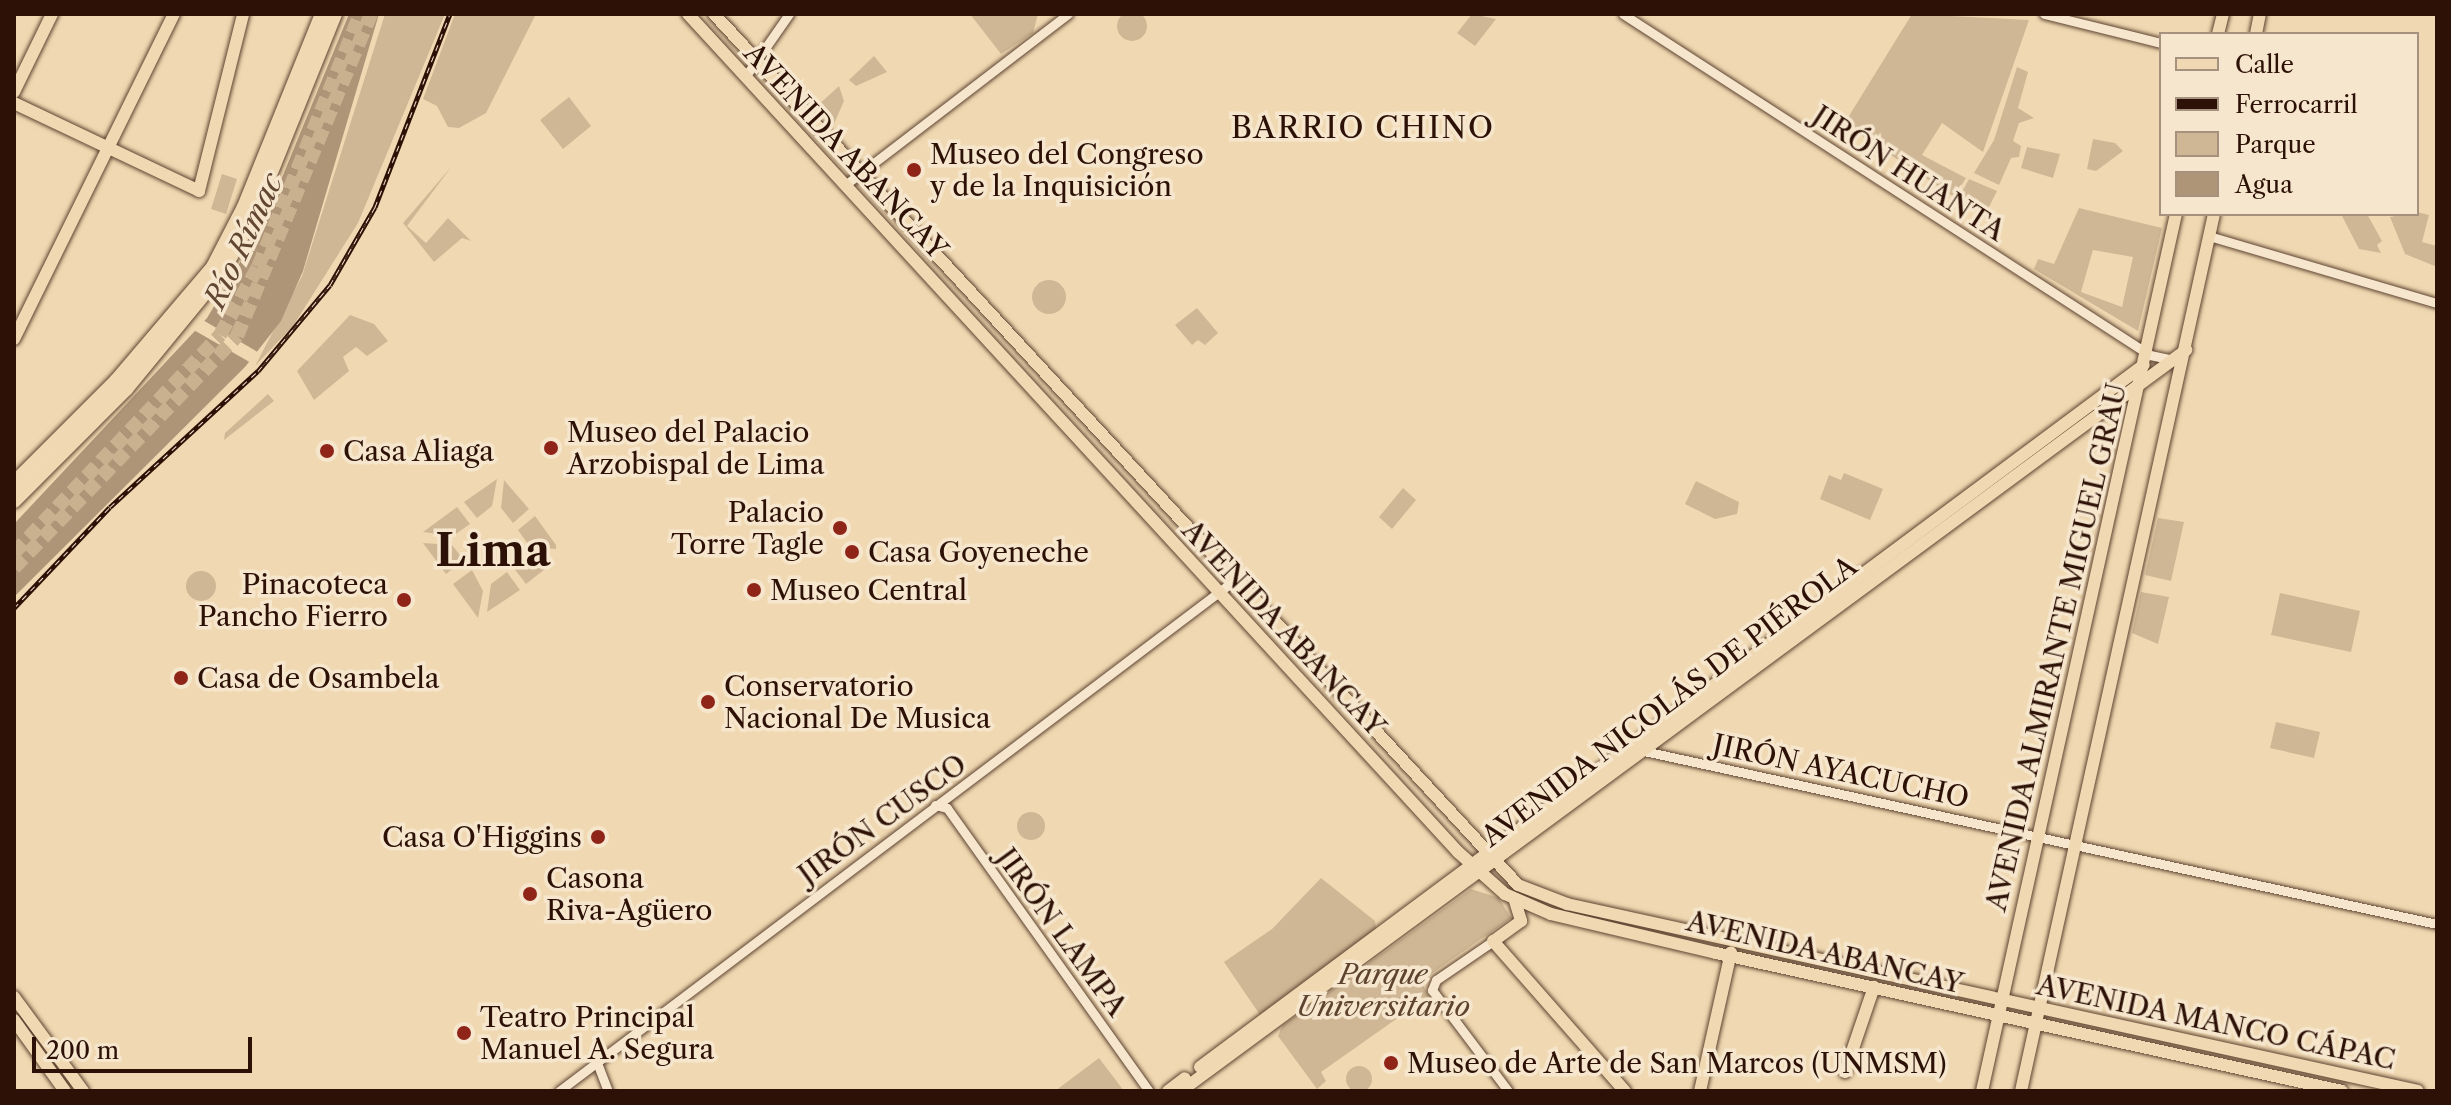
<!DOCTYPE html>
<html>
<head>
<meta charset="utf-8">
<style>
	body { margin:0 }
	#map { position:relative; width:2451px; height:1105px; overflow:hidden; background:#f0d9b2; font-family:"Libre Caslon Text",serif }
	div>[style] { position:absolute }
	.green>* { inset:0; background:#cfb795 }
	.round { border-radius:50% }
	.water>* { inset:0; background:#ae9578 }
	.pier>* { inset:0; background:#f0d9b2 }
	.highway-tunnel>* { height:14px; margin-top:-7px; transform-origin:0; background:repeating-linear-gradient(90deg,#c9b190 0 14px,transparent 0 21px) }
	.roads { filter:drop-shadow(0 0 2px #5e4331) drop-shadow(0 0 2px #5e4331) }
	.minor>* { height:9px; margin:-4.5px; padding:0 4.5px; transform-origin:4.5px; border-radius:4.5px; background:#f5e6cd }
	.major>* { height:12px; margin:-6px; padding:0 6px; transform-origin:6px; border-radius:6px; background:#f0d9b2 }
	.highway>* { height:14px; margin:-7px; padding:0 7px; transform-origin:7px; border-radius:7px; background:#f0d9b2 }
	.rail>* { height:5px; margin-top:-2.5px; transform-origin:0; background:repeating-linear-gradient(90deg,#f5e6cd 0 6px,#2d1106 0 12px); box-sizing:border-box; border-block:2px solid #2d1106 }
	.dots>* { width:22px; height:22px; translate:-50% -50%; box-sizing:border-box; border:4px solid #f5e6cd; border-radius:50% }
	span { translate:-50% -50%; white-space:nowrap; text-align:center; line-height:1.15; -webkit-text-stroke:7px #f5e6cd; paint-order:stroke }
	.street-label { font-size:28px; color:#2d1106 }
	.poi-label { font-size:28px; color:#2d1106 }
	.left { translate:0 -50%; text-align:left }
	.right { translate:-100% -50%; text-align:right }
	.park-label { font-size:28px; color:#5e4331; font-style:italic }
	.neighbourhood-label { font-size:30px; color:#2d1106; letter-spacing:2px }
	.water-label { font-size:30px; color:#614634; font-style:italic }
	.town-label { font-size:44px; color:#2d1106; font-weight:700 }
	.frame { position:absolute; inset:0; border:16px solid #2d1106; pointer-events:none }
	.legend { position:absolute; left:2159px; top:32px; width:260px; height:184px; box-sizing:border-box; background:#f5e6cd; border:2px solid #a5917d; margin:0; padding:10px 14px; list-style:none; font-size:24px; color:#2d1106 }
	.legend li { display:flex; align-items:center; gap:16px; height:40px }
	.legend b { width:40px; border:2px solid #a5917d }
	.scale { position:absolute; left:32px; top:1037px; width:220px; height:36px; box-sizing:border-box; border:4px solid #2d1106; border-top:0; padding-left:10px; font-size:24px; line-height:28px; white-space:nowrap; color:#2d1106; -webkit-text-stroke:6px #f5e6cd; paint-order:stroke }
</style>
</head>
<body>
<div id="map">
	<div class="green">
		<div class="round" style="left:1117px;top:11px;width:30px;height:30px"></div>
		<div style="clip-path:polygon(385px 14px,445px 14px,358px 223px,293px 326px,255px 366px,302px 276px)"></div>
		<div style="clip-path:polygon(455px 14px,536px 14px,486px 113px,459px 128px,448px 127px,437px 106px,423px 99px)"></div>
		<div style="clip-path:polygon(970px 14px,1038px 14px,1033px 33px,1001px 54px)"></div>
		<div style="clip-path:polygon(1472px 14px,1496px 19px,1475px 46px,1457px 33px)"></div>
		<div style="clip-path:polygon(1912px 14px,2029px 20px,1983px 152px,1942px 123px,1922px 155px,1966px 178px,1954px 197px,1844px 124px)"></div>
		<div style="clip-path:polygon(874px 56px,887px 72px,856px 86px,849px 80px)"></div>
		<div style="clip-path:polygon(2017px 67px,2028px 72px,2018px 108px,2034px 118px,2019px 123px,2013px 141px,2021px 146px,2019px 157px,2011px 158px,1999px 185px,1974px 173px,1994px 140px)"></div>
		<div style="clip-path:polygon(839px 86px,844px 101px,833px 126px,816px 107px)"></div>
		<div style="clip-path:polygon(569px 97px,591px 126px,563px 149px,540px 120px)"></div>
		<div style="clip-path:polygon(2093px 139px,2115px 143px,2123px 151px,2096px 171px,2087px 169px)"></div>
		<div style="clip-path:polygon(2027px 147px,2060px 154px,2053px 178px,2021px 168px)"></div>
		<div style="clip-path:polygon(452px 166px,407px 226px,426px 243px,448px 218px,471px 241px,462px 238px,434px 262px,403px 223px)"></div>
		<div style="clip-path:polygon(222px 174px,237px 179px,226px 214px,211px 209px)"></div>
		<div style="clip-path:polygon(1969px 179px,1997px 191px,1984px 217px,1980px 205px,1958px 199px)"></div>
		<div style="clip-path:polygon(evenodd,2079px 208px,2162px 228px,2138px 331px,2034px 269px,2038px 259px,2054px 264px,2079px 208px,2093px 250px,2133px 257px,2122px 307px,2081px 292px,2093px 250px)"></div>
		<div style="clip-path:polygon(2417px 212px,2429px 215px,2422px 242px,2437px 246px,2437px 267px,2405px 254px,2390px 217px)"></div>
		<div style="clip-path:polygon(2341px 214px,2367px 214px,2382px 241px,2377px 245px,2381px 253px,2359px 249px)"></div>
		<div class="round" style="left:1032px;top:280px;width:34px;height:34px"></div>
		<div style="clip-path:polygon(1197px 308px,1218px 333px,1205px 345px,1198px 340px,1192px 345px,1175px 325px)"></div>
		<div style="clip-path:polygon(350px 315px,374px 324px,388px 341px,367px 356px,356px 347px,343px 357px,349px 371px,314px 400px,297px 371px)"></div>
		<div style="clip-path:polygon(268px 394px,274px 401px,224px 440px,225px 433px)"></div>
		<div style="clip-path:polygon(1844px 473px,1883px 489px,1870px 520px,1820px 499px,1829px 475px,1841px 480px)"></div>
		<div style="clip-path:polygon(497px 479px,492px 506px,477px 518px,464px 502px)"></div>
		<div style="clip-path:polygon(504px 480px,529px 509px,513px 523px,501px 508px)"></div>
		<div style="clip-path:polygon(1696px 481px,1739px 502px,1737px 514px,1715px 519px,1685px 504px)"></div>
		<div style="clip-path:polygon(1403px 488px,1416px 500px,1392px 529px,1379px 517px)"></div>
		<div style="clip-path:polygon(457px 507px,470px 524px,453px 536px,423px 532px)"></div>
		<div style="clip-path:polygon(535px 516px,556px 545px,556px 549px,530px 547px,518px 530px)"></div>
		<div style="clip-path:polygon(2158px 518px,2184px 522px,2171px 581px,2145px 575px)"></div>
		<div style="clip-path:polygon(423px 543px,452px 545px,464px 560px,446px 574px)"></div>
		<div style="clip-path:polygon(529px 555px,554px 562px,526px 584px,513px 567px)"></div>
		<div style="clip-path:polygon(472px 570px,483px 591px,478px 618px,453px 584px)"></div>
		<div class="round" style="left:186px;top:571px;width:30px;height:30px"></div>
		<div style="clip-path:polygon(507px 572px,520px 590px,487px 612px,491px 584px)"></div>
		<div style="clip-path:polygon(2141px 592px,2169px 597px,2158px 644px,2132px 633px)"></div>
		<div style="clip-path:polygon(2280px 593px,2360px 611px,2351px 652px,2271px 635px)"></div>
		<div style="clip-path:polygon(2276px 722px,2320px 732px,2314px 758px,2270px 748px)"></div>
		<div class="round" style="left:1017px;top:812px;width:28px;height:28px"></div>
		<div style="clip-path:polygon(1321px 878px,1375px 921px,1376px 929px,1260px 1015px,1224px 962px,1272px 929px)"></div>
		<div style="clip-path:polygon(1471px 889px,1499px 898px,1511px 918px,1421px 981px,1429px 996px,1321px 1072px,1326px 1081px,1317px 1089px,1278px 1036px,1282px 1026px)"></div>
		<div style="clip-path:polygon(1099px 1058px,1124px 1091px,1055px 1091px)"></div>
		<div class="round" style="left:1346px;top:1066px;width:26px;height:26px"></div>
	</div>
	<div class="water">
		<div style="clip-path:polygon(349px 14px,379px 14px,303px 271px,281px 321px,245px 367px,14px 597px,14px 524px,207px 318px,263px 224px)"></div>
	</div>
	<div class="pier">
		<div style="clip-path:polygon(201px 319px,220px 330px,261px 354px,253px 364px,192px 329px)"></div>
	</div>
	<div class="highway-tunnel">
		<div style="left:14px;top:553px;width:300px;rotate:-46.6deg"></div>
		<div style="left:220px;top:335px;width:78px;rotate:-60.8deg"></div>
		<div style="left:258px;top:267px;width:273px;rotate:-68deg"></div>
		<div style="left:14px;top:568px;width:322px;rotate:-46.1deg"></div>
		<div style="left:237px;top:336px;width:349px;rotate:-67.4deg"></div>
	</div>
	<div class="roads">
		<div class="minor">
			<div style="left:1623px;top:14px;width:628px;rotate:32.91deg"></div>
			<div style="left:2150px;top:355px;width:24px;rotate:12deg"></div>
			<div style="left:2044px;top:14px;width:121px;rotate:13.9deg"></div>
			<div style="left:745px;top:77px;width:77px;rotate:-55.1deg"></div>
			<div style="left:845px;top:185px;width:281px;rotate:-37.5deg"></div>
			<div style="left:2209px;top:236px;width:238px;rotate:16.4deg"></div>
			<div style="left:1644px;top:751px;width:812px;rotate:12.31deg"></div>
			<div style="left:935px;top:805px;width:12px;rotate:14deg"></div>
			<div style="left:947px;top:808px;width:348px;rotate:54.5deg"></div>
			<div style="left:1493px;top:941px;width:69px;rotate:145.6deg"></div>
			<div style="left:1436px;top:980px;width:11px;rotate:112deg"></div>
			<div style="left:1432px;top:990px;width:126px;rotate:53deg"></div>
			<div style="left:596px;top:1060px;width:33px;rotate:69deg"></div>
			<div style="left:559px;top:1091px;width:847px;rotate:-37.09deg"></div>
		</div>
		<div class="major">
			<div style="left:688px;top:14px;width:1138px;rotate:47.42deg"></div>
			<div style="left:1458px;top:852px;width:63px;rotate:41.8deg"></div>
			<div style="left:1505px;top:894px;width:50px;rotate:23.5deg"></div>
			<div style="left:1551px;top:914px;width:170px;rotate:13.3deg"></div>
			<div style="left:1716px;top:953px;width:641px;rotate:12.43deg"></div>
			<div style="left:714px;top:14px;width:1185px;rotate:47.29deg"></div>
			<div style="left:1518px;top:885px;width:53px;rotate:21.2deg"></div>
			<div style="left:1567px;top:904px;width:871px;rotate:12.39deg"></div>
			<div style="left:2218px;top:34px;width:21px;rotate:-76deg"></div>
			<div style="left:2256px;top:34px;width:20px;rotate:-79deg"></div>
			<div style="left:14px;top:92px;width:87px;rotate:-64deg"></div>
			<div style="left:14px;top:103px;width:205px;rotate:25.4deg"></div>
			<div style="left:199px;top:191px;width:182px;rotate:-76deg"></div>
			<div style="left:14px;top:339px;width:362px;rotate:-63.8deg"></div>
			<div style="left:1515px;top:901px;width:21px;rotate:73deg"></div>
			<div style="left:1521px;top:921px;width:34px;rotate:144deg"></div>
			<div style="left:1493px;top:941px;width:200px;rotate:48.7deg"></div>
			<div style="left:14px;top:997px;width:117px;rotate:53.7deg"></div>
			<div style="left:14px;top:1020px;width:87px;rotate:54.3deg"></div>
			<div style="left:1200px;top:1067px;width:1176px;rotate:-36.64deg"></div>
			<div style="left:1845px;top:1072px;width:90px;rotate:-71.2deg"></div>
			<div style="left:1168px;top:1091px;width:21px;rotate:-37deg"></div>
			<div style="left:1181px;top:1091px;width:1249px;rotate:-36.4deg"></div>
			<div style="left:1700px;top:1091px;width:142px;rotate:-77.4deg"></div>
			<div style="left:1982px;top:1091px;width:898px;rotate:-77.53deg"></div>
			<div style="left:2021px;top:1091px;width:898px;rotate:-77.59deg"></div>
		</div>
		<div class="highway">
			<div style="left:14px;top:483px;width:144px;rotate:-45deg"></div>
			<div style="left:116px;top:381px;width:150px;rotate:-49.6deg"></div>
			<div style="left:213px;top:267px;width:68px;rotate:-62.7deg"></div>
			<div style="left:244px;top:207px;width:208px;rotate:-68deg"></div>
			<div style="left:14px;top:501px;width:158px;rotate:-45deg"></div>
			<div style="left:126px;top:389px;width:153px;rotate:-50.6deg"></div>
			<div style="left:223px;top:271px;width:67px;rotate:-61.5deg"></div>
			<div style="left:255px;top:212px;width:214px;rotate:-68deg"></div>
		</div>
	</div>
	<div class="rail">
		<div style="left:14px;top:608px;width:139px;rotate:-46.5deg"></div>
		<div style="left:110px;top:507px;width:201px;rotate:-42.6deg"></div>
		<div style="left:258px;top:371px;width:112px;rotate:-50.1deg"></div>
		<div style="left:330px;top:285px;width:90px;rotate:-60deg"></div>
		<div style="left:375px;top:207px;width:207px;rotate:-68.8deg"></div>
	</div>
	<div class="dots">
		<div style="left:914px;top:170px;background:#8f2418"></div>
		<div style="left:551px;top:448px;background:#8f2418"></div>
		<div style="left:327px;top:451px;background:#8f2418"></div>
		<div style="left:840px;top:528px;background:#8f2418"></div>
		<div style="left:852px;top:552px;background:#8f2418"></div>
		<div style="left:754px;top:590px;background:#8f2418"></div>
		<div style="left:404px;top:600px;background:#8f2418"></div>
		<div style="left:181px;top:678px;background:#8f2418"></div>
		<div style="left:708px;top:702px;background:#8f2418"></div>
		<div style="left:598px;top:837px;background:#8f2418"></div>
		<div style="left:530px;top:894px;background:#8f2418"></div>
		<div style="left:464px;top:1033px;background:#8f2418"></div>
		<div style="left:1391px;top:1063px;background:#8f2418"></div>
	</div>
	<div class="street-label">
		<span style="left:846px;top:151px;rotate:47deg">AVENIDA ABANCAY</span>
		<span style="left:1909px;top:173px;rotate:33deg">JIRÓN HUANTA</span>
		<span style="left:1284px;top:628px;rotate:47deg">AVENIDA ABANCAY</span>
		<span style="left:2056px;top:647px;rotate:-77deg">AVENIDA ALMIRANTE MIGUEL GRAU</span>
		<span style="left:1669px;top:701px;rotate:-37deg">AVENIDA NICOLÁS DE PIÉROLA</span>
		<span style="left:1841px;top:771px;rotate:12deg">JIRÓN AYACUCHO</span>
		<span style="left:882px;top:819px;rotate:-36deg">JIRÓN CUSCO</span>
		<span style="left:1062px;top:932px;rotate:54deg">JIRÓN LAMPA</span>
		<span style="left:1825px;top:952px;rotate:13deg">AVENIDA ABANCAY</span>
		<span style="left:2216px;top:1022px;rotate:12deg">AVENIDA MANCO CÁPAC</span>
	</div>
	<div class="poi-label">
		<span class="left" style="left:930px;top:170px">Museo del Congreso<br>y de la Inquisición</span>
		<span class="left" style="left:567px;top:448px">Museo del Palacio<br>Arzobispal de Lima</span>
		<span class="left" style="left:343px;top:451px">Casa Aliaga</span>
		<span class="right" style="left:824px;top:528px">Palacio<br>Torre Tagle</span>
		<span class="left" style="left:868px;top:552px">Casa Goyeneche</span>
		<span class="right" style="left:388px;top:600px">Pinacoteca<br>Pancho Fierro</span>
		<span class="left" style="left:770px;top:590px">Museo Central</span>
		<span class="left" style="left:197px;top:678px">Casa de Osambela</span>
		<span class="left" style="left:724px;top:702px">Conservatorio<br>Nacional De Musica</span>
		<span class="right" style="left:582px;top:837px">Casa O'Higgins</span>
		<span class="left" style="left:546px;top:894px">Casona<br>Riva-Agüero</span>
		<span class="left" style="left:480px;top:1033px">Teatro Principal<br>Manuel A. Segura</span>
		<span class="left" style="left:1407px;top:1063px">Museo de Arte de San Marcos (UNMSM)</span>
	</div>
	<div class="park-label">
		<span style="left:1383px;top:990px">Parque<br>Universitario</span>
	</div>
	<div class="neighbourhood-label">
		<span style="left:1363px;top:128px">BARRIO CHINO</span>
	</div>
	<div class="water-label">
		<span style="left:244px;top:241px;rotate:-65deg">Río Rímac</span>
	</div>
	<div class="town-label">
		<span style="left:493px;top:550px">Lima</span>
	</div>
	<div class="frame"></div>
	<ul class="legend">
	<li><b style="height:10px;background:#f0d9b2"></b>Calle</li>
	<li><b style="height:10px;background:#2d1106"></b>Ferrocarril</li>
	<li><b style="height:22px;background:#cfb795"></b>Parque</li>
	<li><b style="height:22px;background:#ae9578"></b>Agua</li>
	</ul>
	<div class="scale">200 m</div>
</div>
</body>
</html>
